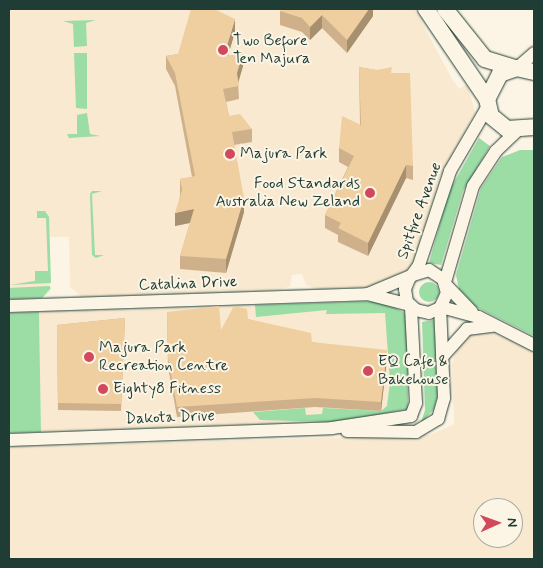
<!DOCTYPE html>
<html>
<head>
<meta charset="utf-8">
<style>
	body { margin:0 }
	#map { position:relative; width:543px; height:568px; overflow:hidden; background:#fcf5e5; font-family:Mynerve,sans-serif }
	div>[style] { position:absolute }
	.built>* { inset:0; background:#f8e9d0 }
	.green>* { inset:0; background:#9cdca5 }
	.round { border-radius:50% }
	.roads { filter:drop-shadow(0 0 1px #1f3d34) drop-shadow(0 0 1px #1f3d34) }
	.minor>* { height:12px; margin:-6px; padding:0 6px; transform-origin:6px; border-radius:6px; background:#fcf5e5 }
	.secondary>* { height:16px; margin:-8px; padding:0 8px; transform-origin:8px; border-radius:8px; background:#fcf5e5 }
	.wall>* { inset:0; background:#ceb18a }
	.shaded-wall>* { inset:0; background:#a79070 }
	.building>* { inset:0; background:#efcea0 }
	.dots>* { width:14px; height:14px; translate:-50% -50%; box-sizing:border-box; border:2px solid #fcf5e5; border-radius:50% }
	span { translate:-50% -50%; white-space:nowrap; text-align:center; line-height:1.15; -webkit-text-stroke:4px #fcf5e5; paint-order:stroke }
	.poi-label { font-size:16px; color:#1f3d34 }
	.left { translate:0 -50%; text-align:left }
	.right { translate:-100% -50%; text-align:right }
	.street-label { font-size:16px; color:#1f3d34 }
	.frame { position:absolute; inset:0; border:10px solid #1f3d34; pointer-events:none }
	.north { position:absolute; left:473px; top:498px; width:50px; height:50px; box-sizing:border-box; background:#fcf5e5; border:1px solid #a4ab9e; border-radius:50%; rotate:88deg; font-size:14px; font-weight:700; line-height:20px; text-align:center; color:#1f3d34 }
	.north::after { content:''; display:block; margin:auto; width:18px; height:22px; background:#d1495b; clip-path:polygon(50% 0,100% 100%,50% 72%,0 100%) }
</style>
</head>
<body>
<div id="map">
	<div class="built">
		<div style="clip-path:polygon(9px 9px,415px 9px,452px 79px,459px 89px,466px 85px,469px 90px,475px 112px,439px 178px,414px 263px,405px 275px,373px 287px,315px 289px,306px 285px,302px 274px,292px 275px,290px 286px,281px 290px,82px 297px,70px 287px,69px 237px,50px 237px,50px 292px,42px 298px,9px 299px)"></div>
		<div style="clip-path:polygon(389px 302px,406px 410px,337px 422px,41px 432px,39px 312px)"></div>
		<div style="clip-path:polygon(evenodd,492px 332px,534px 352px,534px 559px,9px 559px,9px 447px,430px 435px,454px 424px,452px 365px,457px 347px,471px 335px,492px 332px,483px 508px,513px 508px,513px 538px,483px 538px,483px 508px)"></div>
	</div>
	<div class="green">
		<div style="clip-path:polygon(96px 20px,86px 23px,87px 46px,74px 47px,73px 24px,63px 21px)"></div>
		<div style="clip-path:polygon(74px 53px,87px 53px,87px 109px,76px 108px)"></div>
		<div style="clip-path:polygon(87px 113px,90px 134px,100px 136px,69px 138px,67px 134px,77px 134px,77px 115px)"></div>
		<div style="clip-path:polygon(479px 138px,490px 146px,463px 191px,441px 265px,429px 263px,449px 191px)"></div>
		<div style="clip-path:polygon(520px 150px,534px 150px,534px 336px,476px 307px,459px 289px,456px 275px,481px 188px,502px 157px)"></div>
		<div style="clip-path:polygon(102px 191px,92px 194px,95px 255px,104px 255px,96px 258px,92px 255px,90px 194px,92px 191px)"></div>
		<div style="clip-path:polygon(37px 211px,45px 211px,49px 217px,51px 283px,9px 285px,35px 281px,35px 271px,48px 271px,46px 218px,37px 218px)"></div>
		<div class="round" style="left:419px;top:282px;width:20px;height:20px"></div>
		<div style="clip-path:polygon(9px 288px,49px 286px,51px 288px,42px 298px,9px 299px)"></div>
		<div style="clip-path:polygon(382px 301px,407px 314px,408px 409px,337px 422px,260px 420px,253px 412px,305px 408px,306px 415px,322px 414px,323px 408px,381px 411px,387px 406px,390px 382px,385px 313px,326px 314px,327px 310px,256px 317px,255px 305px)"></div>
		<div style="clip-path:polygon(39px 312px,41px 432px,9px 433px,9px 313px)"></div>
		<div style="clip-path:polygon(434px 320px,438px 394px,434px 409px,420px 425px,425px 410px,422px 322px)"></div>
	</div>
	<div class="roads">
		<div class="minor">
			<div style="left:517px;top:68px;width:23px;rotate:-41deg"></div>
			<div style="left:413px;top:275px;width:17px;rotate:-17deg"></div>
			<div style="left:429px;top:270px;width:17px;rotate:33deg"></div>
			<div style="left:443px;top:279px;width:15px;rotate:74deg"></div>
			<div style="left:447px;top:293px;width:17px;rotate:115deg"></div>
			<div style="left:440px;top:308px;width:12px;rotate:156deg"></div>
			<div style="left:429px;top:313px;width:13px;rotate:-167deg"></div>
			<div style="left:416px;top:310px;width:12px;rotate:-138deg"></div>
			<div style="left:407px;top:302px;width:13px;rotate:-99deg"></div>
			<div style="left:405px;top:289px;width:11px;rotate:-68deg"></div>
			<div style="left:409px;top:279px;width:17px;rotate:-54deg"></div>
			<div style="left:419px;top:265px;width:99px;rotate:-71.7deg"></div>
			<div style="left:450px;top:171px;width:75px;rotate:-59.7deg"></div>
			<div style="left:445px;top:282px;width:100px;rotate:-73.7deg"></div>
			<div style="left:473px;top:186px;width:42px;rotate:-56.7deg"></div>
			<div style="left:496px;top:151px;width:29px;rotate:-44deg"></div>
			<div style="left:446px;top:285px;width:37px;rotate:46deg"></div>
			<div style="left:370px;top:293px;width:44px;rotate:-22.5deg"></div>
			<div style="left:9px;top:306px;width:358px;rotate:-1.9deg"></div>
			<div style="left:367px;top:294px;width:44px;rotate:14.3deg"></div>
			<div style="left:441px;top:307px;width:39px;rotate:15deg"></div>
			<div style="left:479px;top:317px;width:62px;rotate:27deg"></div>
			<div style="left:442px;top:357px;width:38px;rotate:-48deg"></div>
			<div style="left:467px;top:329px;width:26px;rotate:-7deg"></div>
			<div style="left:347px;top:431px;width:69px;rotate:0.8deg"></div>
			<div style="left:416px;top:432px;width:26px;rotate:-31deg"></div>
			<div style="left:438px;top:419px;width:22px;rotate:-74deg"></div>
			<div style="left:444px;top:398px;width:90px;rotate:-92.5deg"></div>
			<div style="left:9px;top:440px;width:323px;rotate:-2.1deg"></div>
			<div style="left:332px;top:428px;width:80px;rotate:-8.6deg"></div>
			<div style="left:411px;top:416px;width:14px;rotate:-69deg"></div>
			<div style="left:416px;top:403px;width:96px;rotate:-93deg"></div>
		</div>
		<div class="secondary">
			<div style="left:426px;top:9px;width:109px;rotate:55.9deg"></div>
			<div style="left:445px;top:9px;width:64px;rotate:51.3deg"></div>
			<div style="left:485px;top:59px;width:30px;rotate:17deg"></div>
			<div style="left:534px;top:72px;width:17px;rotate:-167deg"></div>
			<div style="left:517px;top:68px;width:18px;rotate:161deg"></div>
			<div style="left:500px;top:74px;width:28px;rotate:117deg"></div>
			<div style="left:487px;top:99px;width:17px;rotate:77deg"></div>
			<div style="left:491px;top:116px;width:21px;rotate:39deg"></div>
			<div style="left:507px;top:129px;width:27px;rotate:-4deg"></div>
		</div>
	</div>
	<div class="wall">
		<div style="clip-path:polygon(373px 9px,373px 16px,347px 53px,322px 28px,310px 40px,302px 32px,280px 25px,280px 11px)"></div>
		<div style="clip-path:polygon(235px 32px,228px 55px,243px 66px,238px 82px,239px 99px,226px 102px,229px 116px,252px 129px,252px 142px,234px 145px,244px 212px,226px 273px,180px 269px,180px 256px,190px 223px,175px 226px,180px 195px,180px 179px,192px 177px,175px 86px,166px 69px,166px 56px,178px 54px)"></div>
		<div style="clip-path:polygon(359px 67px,392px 73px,413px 166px,413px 180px,406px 178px,368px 256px,338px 242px,338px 235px,325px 228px,325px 215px,348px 167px,339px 162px,339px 148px,360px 125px)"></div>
		<div style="clip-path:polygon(167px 312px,221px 330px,248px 319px,312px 342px,387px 359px,381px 411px,315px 407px,177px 417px,168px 367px)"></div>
		<div style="clip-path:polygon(125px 318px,121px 411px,58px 410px,57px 325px)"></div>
	</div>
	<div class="shaded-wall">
		<div style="clip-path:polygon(369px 9px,373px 9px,373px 16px,347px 53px,347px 40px)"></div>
		<div style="clip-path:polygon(322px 15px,322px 28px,310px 40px,310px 27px)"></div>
		<div style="clip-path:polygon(235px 19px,235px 32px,224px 69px,224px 56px)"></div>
		<div style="clip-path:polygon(243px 53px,243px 66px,237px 87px,237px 73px)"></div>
		<div style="clip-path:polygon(406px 165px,406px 178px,368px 256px,368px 243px)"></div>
		<div style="clip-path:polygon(244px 198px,244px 212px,226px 273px,226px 259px)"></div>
		<div style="clip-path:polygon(194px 209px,194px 222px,175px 226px,175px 213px)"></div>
		<div style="clip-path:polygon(387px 350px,387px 359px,381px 411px,381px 402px)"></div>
	</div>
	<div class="building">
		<div style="clip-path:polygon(191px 9px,214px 9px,235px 19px,224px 56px,243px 53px,237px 73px,239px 86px,223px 89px,229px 116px,240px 114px,252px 129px,232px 132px,244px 198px,226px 259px,180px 256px,194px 209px,175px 213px,182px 190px,180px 179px,195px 176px,175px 73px,166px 56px,178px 54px)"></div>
		<div style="clip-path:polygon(283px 9px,369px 9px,347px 40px,322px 15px,310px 27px,302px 18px,280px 11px)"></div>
		<div style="clip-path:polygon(359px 67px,377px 70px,392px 67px,391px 73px,410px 73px,413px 166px,406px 165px,368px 243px,338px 228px,341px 223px,325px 215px,354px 156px,339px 148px,342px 116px,361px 125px)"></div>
		<div style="clip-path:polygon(219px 306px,221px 330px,234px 306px,247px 309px,248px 319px,311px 333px,312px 342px,387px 350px,381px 402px,315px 398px,177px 407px,168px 358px,167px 312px)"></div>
		<div style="clip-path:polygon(125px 318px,121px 404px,58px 403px,57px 325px)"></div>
	</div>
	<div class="dots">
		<div style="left:223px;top:50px;background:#d1495b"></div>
		<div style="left:230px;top:154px;background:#d1495b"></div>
		<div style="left:370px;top:193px;background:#d1495b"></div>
		<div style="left:89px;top:357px;background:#d1495b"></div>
		<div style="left:368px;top:371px;background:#d1495b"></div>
		<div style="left:103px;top:389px;background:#d1495b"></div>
	</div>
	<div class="poi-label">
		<span class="left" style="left:233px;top:50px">Two Before<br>Ten Majura</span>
		<span class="left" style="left:240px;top:154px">Majura Park</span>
		<span class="right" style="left:360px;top:193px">Food Standards<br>Australia New Zeland</span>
		<span class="left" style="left:99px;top:357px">Majura Park<br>Recreation Centre</span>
		<span class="left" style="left:378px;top:371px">EQ Cafe &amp;<br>Bakehouse</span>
		<span class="left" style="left:113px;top:389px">Eighty8 Fitness</span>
	</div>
	<div class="street-label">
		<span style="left:420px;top:211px;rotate:-70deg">Spitfire Avenue</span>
		<span style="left:188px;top:284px;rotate:-2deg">Catalina Drive</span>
		<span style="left:170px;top:418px;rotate:-2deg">Dakota Drive</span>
	</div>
	<div class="frame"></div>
	<div class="north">N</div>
</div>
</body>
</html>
